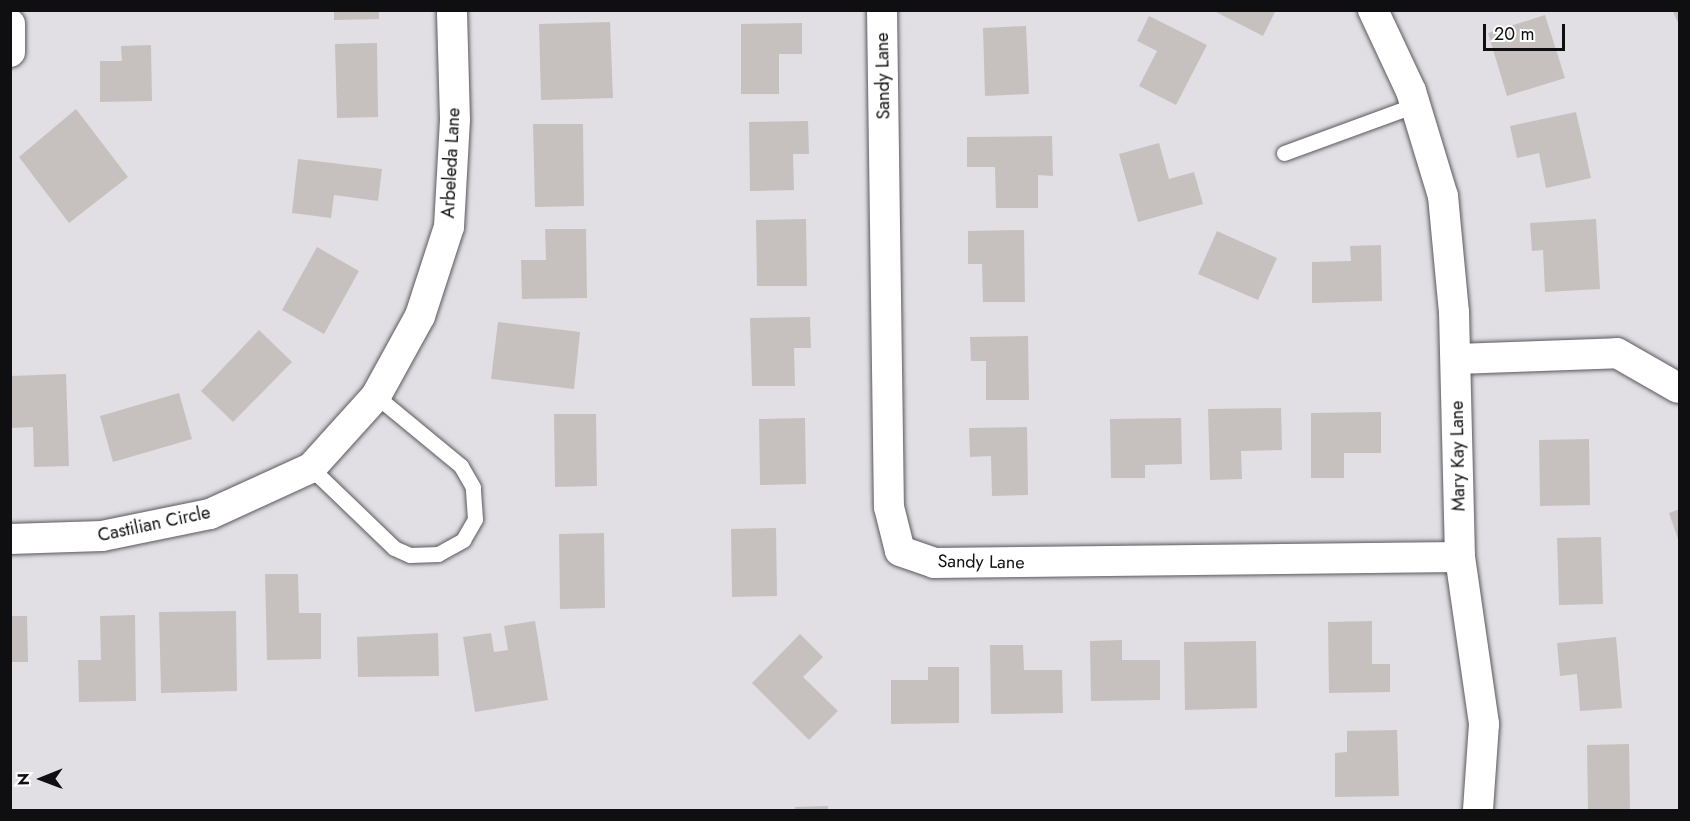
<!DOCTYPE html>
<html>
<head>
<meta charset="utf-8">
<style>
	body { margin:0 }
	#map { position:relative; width:1690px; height:821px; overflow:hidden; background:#e1dfe4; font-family:Jost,sans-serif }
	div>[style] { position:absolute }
	.building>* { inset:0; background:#c6c1bf }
	.roads { filter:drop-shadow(0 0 2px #5a595d) drop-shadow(0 0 2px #5a595d) }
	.lane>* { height:15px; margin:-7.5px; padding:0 7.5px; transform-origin:7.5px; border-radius:7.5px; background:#fff }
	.street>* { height:30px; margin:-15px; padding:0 15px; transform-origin:15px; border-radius:15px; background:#fff }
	span { translate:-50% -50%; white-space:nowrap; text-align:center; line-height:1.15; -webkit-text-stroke:6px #fff; paint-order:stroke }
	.street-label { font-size:18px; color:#0f0e10 }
	.frame { position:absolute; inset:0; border:12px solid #0f0e10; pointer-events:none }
	.north { position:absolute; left:12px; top:749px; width:60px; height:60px; -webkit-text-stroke:4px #fff; paint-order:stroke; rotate:269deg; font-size:16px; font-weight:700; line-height:24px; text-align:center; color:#0f0e10 }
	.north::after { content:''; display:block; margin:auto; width:21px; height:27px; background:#0f0e10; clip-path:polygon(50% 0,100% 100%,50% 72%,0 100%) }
	.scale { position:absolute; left:1483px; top:24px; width:82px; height:27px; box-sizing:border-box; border:3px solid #0f0e10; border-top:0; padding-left:8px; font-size:18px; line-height:21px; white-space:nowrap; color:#0f0e10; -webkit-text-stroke:4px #fff; paint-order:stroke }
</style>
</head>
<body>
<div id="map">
	<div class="building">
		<div style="clip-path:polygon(334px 10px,379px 10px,379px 19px,334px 20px)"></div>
		<div style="clip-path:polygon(1212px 10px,1276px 10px,1263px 36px)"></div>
		<div style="clip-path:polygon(1672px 10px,1680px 10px,1680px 26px)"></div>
		<div style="clip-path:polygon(1545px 15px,1565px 78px,1507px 96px,1488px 33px)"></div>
		<div style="clip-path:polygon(1149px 16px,1207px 45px,1176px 105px,1139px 86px,1157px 51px,1137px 41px)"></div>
		<div style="clip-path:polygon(610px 22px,613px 98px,541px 100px,539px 24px)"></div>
		<div style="clip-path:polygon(802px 23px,802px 54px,779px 54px,779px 94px,741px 94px,741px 24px)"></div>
		<div style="clip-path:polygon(1026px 26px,1029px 94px,985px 96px,983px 28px)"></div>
		<div style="clip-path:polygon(377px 43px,378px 117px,337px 118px,335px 44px)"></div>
		<div style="clip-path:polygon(151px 45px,152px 101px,100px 102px,100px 61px,122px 61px,121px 46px)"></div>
		<div style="clip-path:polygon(76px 109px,128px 177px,69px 223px,19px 157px)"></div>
		<div style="clip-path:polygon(1576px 112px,1591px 178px,1546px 188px,1539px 153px,1517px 158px,1510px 126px)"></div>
		<div style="clip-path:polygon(808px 121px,809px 154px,793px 154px,794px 190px,750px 191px,749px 122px)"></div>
		<div style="clip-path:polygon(533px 124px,583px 124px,584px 206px,535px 207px)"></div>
		<div style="clip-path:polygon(1052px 136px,1053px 176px,1038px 175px,1038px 208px,996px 208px,995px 167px,967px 167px,967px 137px)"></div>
		<div style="clip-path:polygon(1159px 143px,1169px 179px,1194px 172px,1203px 204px,1138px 222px,1119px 154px)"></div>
		<div style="clip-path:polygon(298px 159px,382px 169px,378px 201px,334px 195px,331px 218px,292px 213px)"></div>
		<div style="clip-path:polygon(806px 219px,807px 286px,757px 286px,756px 220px)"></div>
		<div style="clip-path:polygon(1596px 219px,1600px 289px,1545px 292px,1543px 250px,1532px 251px,1530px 223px)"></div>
		<div style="clip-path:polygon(545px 229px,586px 229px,587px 298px,522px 299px,521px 260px,546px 260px)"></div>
		<div style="clip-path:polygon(1024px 230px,1025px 302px,983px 302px,982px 264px,968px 264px,968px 231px)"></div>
		<div style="clip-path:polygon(1217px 231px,1277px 258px,1258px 300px,1198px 274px)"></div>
		<div style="clip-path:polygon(1381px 245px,1382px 301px,1312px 303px,1312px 262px,1351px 261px,1350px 246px)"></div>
		<div style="clip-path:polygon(317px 247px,359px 271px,324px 334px,282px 310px)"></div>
		<div style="clip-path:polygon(810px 317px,811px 348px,794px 348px,795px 386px,752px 386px,750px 318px)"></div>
		<div style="clip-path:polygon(498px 322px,580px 332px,574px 389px,491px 379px)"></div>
		<div style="clip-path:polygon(259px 330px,292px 362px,233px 422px,201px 391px)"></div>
		<div style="clip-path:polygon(1028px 336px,1029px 400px,986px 400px,986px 361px,971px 361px,970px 337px)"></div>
		<div style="clip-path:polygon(66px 374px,69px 466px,34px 467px,33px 427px,10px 428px,10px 376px)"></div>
		<div style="clip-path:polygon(179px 393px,192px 439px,113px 462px,100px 416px)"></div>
		<div style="clip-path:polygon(1281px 408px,1282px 450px,1241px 451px,1242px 479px,1210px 480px,1208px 409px)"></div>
		<div style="clip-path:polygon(1381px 412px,1381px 453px,1344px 453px,1344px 478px,1311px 478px,1311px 413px)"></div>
		<div style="clip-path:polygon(554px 414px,596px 414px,597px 486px,555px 487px)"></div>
		<div style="clip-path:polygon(805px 418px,806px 484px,760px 485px,759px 419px)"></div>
		<div style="clip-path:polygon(1181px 418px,1182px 464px,1145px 465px,1145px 478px,1111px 478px,1110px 419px)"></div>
		<div style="clip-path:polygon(1027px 427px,1028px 495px,992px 496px,991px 456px,970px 457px,969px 428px)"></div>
		<div style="clip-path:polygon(1589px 439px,1590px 505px,1540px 506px,1539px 440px)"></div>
		<div style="clip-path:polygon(1680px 509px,1680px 542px,1679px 542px,1669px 513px)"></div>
		<div style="clip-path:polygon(776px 528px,777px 596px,732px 597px,731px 529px)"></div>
		<div style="clip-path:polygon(604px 533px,605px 608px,560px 609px,559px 534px)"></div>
		<div style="clip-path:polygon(1601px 537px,1603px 604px,1559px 605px,1557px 538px)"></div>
		<div style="clip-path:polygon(265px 574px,298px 574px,299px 613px,321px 613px,321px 659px,267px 660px)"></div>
		<div style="clip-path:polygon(236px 611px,237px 691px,161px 693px,159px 612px)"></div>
		<div style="clip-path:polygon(135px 615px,136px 701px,79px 702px,78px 660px,101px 660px,100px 616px)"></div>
		<div style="clip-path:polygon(10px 616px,27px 616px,28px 662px,10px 662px)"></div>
		<div style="clip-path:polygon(535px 621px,548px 700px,475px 712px,463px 637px,491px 633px,494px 652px,508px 650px,504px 626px)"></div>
		<div style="clip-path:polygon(1372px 621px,1372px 664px,1390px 664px,1390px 692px,1329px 693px,1328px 622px)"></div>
		<div style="clip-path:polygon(438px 633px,439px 676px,358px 677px,357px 637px)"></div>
		<div style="clip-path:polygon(800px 634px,823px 657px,803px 677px,838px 711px,809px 740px,752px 683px)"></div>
		<div style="clip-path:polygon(1616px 637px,1622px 708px,1580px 711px,1577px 674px,1560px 676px,1557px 643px)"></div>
		<div style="clip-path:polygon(1122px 640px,1122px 660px,1160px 660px,1160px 700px,1091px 701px,1090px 641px)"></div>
		<div style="clip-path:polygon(1256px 641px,1257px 708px,1185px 710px,1184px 642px)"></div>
		<div style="clip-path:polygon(990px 645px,1023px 645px,1024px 670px,1062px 670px,1063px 713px,991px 714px)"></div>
		<div style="clip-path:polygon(928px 667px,959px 667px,959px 723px,891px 724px,891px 680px,928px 680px)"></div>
		<div style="clip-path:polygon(1397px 730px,1399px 796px,1335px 797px,1335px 753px,1347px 752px,1347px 731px)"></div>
		<div style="clip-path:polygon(1629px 744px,1630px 810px,1588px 810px,1587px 745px)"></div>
		<div style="clip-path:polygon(828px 806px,828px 810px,795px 810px,795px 807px)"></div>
	</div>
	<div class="roads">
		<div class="lane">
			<div style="left:1284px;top:153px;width:140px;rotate:-20.1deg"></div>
			<div style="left:311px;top:468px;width:115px;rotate:43.9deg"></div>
			<div style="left:394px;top:548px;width:17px;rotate:24deg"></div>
			<div style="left:410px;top:555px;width:28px;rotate:-2deg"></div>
			<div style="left:438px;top:554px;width:29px;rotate:-29deg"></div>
			<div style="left:463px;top:540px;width:24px;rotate:-60deg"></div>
			<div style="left:475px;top:519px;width:32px;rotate:-94deg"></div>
			<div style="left:473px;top:487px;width:24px;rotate:-120deg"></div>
			<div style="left:461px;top:466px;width:110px;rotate:-140.5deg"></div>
		</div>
		<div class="street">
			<div style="left:882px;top:10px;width:497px;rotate:89.2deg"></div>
			<div style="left:889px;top:507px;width:45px;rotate:76deg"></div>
			<div style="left:900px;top:551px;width:36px;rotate:19deg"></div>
			<div style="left:934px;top:563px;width:526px;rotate:-0.65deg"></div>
			<div style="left:1373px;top:10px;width:89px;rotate:64.9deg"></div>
			<div style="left:1411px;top:91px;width:110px;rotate:73.1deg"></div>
			<div style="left:1443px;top:196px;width:117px;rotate:84.6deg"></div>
			<div style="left:1454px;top:312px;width:245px;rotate:88.6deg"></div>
			<div style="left:1460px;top:557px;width:169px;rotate:81.8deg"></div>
			<div style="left:1484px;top:724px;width:86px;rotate:94deg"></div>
			<div style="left:10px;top:24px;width:28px;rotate:90deg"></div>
			<div style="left:1457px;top:359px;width:160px;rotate:-2.1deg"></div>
			<div style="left:1617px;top:353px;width:70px;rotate:29.8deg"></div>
			<div style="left:10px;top:539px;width:92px;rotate:-1.9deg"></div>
			<div style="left:102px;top:536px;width:110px;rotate:-11.5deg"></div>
			<div style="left:210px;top:514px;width:111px;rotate:-24.5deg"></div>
			<div style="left:311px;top:468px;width:97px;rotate:-47.9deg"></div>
			<div style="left:376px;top:396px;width:91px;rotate:-61.2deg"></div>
			<div style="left:420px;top:316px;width:94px;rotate:-72deg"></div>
			<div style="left:449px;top:227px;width:107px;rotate:-86.8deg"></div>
			<div style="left:455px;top:120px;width:110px;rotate:-91.6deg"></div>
		</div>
	</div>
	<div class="street-label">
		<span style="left:883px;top:76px;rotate:-91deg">Sandy Lane</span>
		<span style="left:451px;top:163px;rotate:-87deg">Arbeleda Lane</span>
		<span style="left:1458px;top:456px;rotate:-91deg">Mary Kay Lane</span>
		<span style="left:154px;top:524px;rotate:-12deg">Castilian Circle</span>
		<span style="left:981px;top:562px;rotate:1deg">Sandy Lane</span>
	</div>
	<div class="frame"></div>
	<div class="north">N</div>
	<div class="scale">20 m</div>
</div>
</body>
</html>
